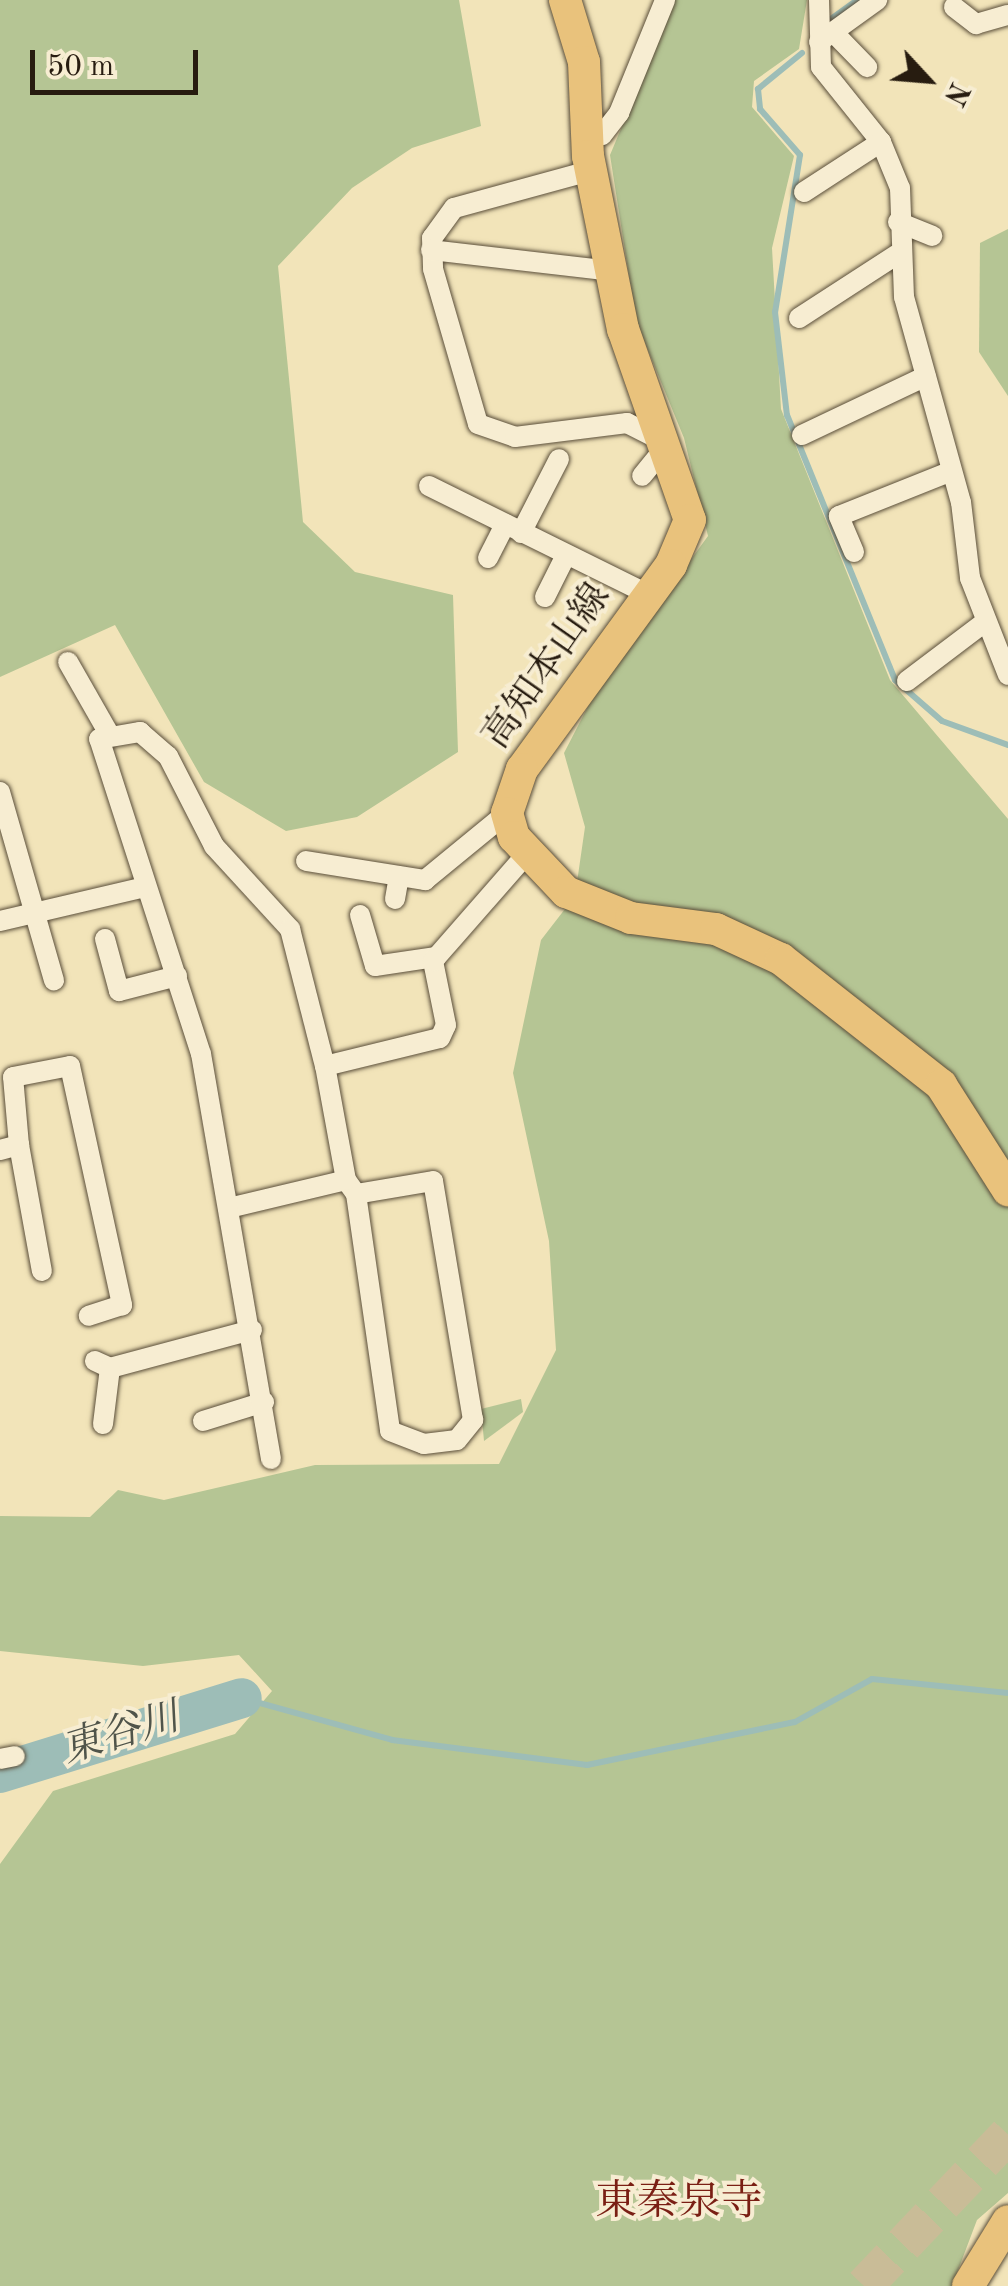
<!DOCTYPE html>
<html>
<head>
<meta charset="utf-8">
<style>
	body { margin:0 }
	#map { position:relative; width:1008px; height:2286px; overflow:hidden; background:#f2e4b9; font-family:"Old Standard TT","Noto Serif JP",serif }
	div>[style] { position:absolute }
	.green>* { inset:0; background:#b5c594 }
	.stream>* { height:6px; margin:-3px; padding:0 3px; transform-origin:3px; border-radius:3px; background:#9dbdb7 }
	.river>* { height:40px; margin:-20px; padding:0 20px; transform-origin:20px; border-radius:20px; background:#9dbdb7 }
	.motorway-tunnel>* { height:38px; margin-top:-19px; transform-origin:0; background:repeating-linear-gradient(90deg,#c9bc97 0 38px,transparent 0 57px) }
	.roads { filter:drop-shadow(0 0 2px #5a4e3a) drop-shadow(0 0 2px #5a4e3a) }
	.minor>* { height:20px; margin:-10px; padding:0 10px; transform-origin:10px; border-radius:10px; background:#f7edd2 }
	.primary>* { height:32px; margin:-16px; padding:0 16px; transform-origin:16px; border-radius:16px; background:#e9c27c }
	span { translate:-50% -50%; white-space:nowrap; text-align:center; line-height:1.15; -webkit-text-stroke:8px #f7edd2; paint-order:stroke }
	.street-label { font-size:38px; color:#271c10 }
	.water-label { font-size:40px; color:#50544a; font-style:italic }
	.quarter-label { font-size:42px; color:#7a1f14 }
	.north { position:absolute; left:878px; top:30px; width:100px; height:100px; -webkit-text-stroke:8px #f7edd2; paint-order:stroke; rotate:116deg; font-size:28px; font-weight:700; line-height:40px; text-align:center; color:#271c10 }
	.north::after { content:''; display:block; margin:auto; width:35px; height:45px; background:#271c10; clip-path:polygon(50% 0,100% 100%,50% 72%,0 100%) }
	.scale { position:absolute; left:30px; top:50px; width:168px; height:45px; box-sizing:border-box; border:5px solid #271c10; border-top:0; padding-left:12px; font-size:30px; line-height:35px; white-space:nowrap; color:#271c10; -webkit-text-stroke:8px #f7edd2; paint-order:stroke }
</style>
</head>
<body>
<div id="map">
	<div class="green">
		<div style="clip-path:polygon(0 0,459px 0,481px 126px,412px 148px,352px 188px,278px 266px,303px 522px,355px 572px,453px 595px,458px 752px,357px 817px,286px 831px,204px 782px,115px 625px,0 677px)"></div>
		<div style="clip-path:polygon(675px 0,807px 0,799px 49px,754px 81px,752px 107px,794px 156px,772px 248px,781px 409px,890px 680px,1008px 819px,1008px 2193px,977px 2220px,952px 2286px,0 2286px,0 1864px,53px 1791px,235px 1734px,272px 1691px,239px 1655px,143px 1666px,0 1651px,0 1516px,90px 1517px,118px 1490px,164px 1500px,315px 1465px,499px 1464px,556px 1350px,549px 1241px,513px 1073px,541px 940px,575px 896px,585px 827px,564px 753px,597px 689px,708px 536px,684px 438px,636px 321px,610px 155px)"></div>
		<div style="clip-path:polygon(1008px 229px,1008px 396px,979px 352px,980px 243px)"></div>
		<div style="clip-path:polygon(521px 1399px,523px 1412px,484px 1441px,481px 1409px)"></div>
	</div>
	<div class="stream">
		<div style="left:831px;top:19px;width:32px;rotate:-36deg"></div>
		<div style="left:802px;top:53px;width:57px;rotate:140.7deg"></div>
		<div style="left:758px;top:89px;width:20px;rotate:84deg"></div>
		<div style="left:760px;top:109px;width:61px;rotate:49deg"></div>
		<div style="left:800px;top:155px;width:159px;rotate:99deg"></div>
		<div style="left:775px;top:312px;width:104px;rotate:83.4deg"></div>
		<div style="left:787px;top:415px;width:286px;rotate:67.8deg"></div>
		<div style="left:895px;top:680px;width:62px;rotate:41.1deg"></div>
		<div style="left:942px;top:721px;width:70px;rotate:20deg"></div>
		<div style="left:242px;top:1698px;width:156px;rotate:15.6deg"></div>
		<div style="left:392px;top:1740px;width:197px;rotate:7.3deg"></div>
		<div style="left:587px;top:1765px;width:212px;rotate:-11.7deg"></div>
		<div style="left:795px;top:1722px;width:88px;rotate:-29.2deg"></div>
		<div style="left:872px;top:1679px;width:137px;rotate:5.9deg"></div>
	</div>
	<div class="river">
		<div style="left:0;top:1773px;width:253px;rotate:-17.2deg"></div>
	</div>
	<div class="motorway-tunnel">
		<div style="left:864px;top:2286px;width:209px;rotate:-46.4deg"></div>
	</div>
	<div class="roads">
		<div class="minor">
			<div style="left:819px;top:0;width:67px;rotate:88.3deg"></div>
			<div style="left:821px;top:67px;width:96px;rotate:51.3deg"></div>
			<div style="left:881px;top:142px;width:50px;rotate:67.6deg"></div>
			<div style="left:900px;top:188px;width:109px;rotate:87.9deg"></div>
			<div style="left:904px;top:297px;width:213px;rotate:74.5deg"></div>
			<div style="left:961px;top:502px;width:77px;rotate:83.2deg"></div>
			<div style="left:970px;top:578px;width:104px;rotate:68.6deg"></div>
			<div style="left:954px;top:7px;width:28px;rotate:38deg"></div>
			<div style="left:976px;top:24px;width:33px;rotate:-16deg"></div>
			<div style="left:833px;top:32px;width:49px;rotate:45.8deg"></div>
			<div style="left:819px;top:42px;width:72px;rotate:-35.9deg"></div>
			<div style="left:588px;top:136px;width:14px;rotate:-4deg"></div>
			<div style="left:602px;top:135px;width:28px;rotate:-52deg"></div>
			<div style="left:619px;top:113px;width:122px;rotate:-67.8deg"></div>
			<div style="left:593px;top:170px;width:144px;rotate:164.7deg"></div>
			<div style="left:454px;top:208px;width:37px;rotate:126deg"></div>
			<div style="left:432px;top:238px;width:31px;rotate:88deg"></div>
			<div style="left:433px;top:269px;width:161px;rotate:73.8deg"></div>
			<div style="left:478px;top:424px;width:39px;rotate:19deg"></div>
			<div style="left:515px;top:437px;width:113px;rotate:-7.1deg"></div>
			<div style="left:627px;top:423px;width:46px;rotate:27.1deg"></div>
			<div style="left:668px;top:444px;width:41px;rotate:129.1deg"></div>
			<div style="left:804px;top:192px;width:92px;rotate:-33deg"></div>
			<div style="left:898px;top:222px;width:37px;rotate:22deg"></div>
			<div style="left:431px;top:250px;width:182px;rotate:6.6deg"></div>
			<div style="left:799px;top:318px;width:116px;rotate:-33deg"></div>
			<div style="left:802px;top:435px;width:137px;rotate:-25.4deg"></div>
			<div style="left:429px;top:486px;width:244px;rotate:26.3deg"></div>
			<div style="left:521px;top:533px;width:83px;rotate:-62.8deg"></div>
			<div style="left:854px;top:552px;width:39px;rotate:-113deg"></div>
			<div style="left:839px;top:516px;width:118px;rotate:-21.8deg"></div>
			<div style="left:488px;top:558px;width:38px;rotate:-63deg"></div>
			<div style="left:545px;top:597px;width:47px;rotate:-63.4deg"></div>
			<div style="left:68px;top:662px;width:83px;rotate:60.3deg"></div>
			<div style="left:907px;top:681px;width:98px;rotate:-37.1deg"></div>
			<div style="left:0;top:792px;width:196px;rotate:74deg"></div>
			<div style="left:306px;top:861px;width:121px;rotate:9.1deg"></div>
			<div style="left:425px;top:880px;width:106px;rotate:-39.3deg"></div>
			<div style="left:395px;top:899px;width:23px;rotate:-80deg"></div>
			<div style="left:360px;top:915px;width:53px;rotate:73.6deg"></div>
			<div style="left:375px;top:966px;width:62px;rotate:-8.4deg"></div>
			<div style="left:0;top:921px;width:149px;rotate:-13.2deg"></div>
			<div style="left:105px;top:939px;width:54px;rotate:74.9deg"></div>
			<div style="left:119px;top:991px;width:60px;rotate:-14.5deg"></div>
			<div style="left:19px;top:1145px;width:128px;rotate:79.7deg"></div>
			<div style="left:0;top:1150px;width:20px;rotate:-15deg"></div>
			<div style="left:19px;top:1145px;width:68px;rotate:-95deg"></div>
			<div style="left:13px;top:1077px;width:58px;rotate:-10.9deg"></div>
			<div style="left:70px;top:1066px;width:245px;rotate:77.7deg"></div>
			<div style="left:122px;top:1305px;width:35px;rotate:162deg"></div>
			<div style="left:346px;top:1180px;width:17px;rotate:54deg"></div>
			<div style="left:356px;top:1194px;width:239px;rotate:81.8deg"></div>
			<div style="left:390px;top:1431px;width:36px;rotate:21deg"></div>
			<div style="left:424px;top:1444px;width:33px;rotate:-7deg"></div>
			<div style="left:457px;top:1440px;width:26px;rotate:-51deg"></div>
			<div style="left:473px;top:1420px;width:242px;rotate:-99.5deg"></div>
			<div style="left:433px;top:1181px;width:78px;rotate:170.4deg"></div>
			<div style="left:233px;top:1207px;width:116px;rotate:-13.4deg"></div>
			<div style="left:346px;top:1180px;width:116px;rotate:-100.4deg"></div>
			<div style="left:95px;top:1361px;width:17px;rotate:25deg"></div>
			<div style="left:110px;top:1368px;width:147px;rotate:-15deg"></div>
			<div style="left:203px;top:1421px;width:64px;rotate:-17.3deg"></div>
			<div style="left:103px;top:1424px;width:56px;rotate:-82.9deg"></div>
			<div style="left:271px;top:1459px;width:411px;rotate:-99.8deg"></div>
			<div style="left:201px;top:1054px;width:331px;rotate:-107.9deg"></div>
			<div style="left:99px;top:739px;width:42px;rotate:-9.7deg"></div>
			<div style="left:140px;top:732px;width:37px;rotate:41deg"></div>
			<div style="left:168px;top:756px;width:101px;rotate:62.9deg"></div>
			<div style="left:214px;top:846px;width:113px;rotate:47.5deg"></div>
			<div style="left:290px;top:929px;width:141px;rotate:75.7deg"></div>
			<div style="left:325px;top:1066px;width:118px;rotate:-13.7deg"></div>
			<div style="left:440px;top:1038px;width:14px;rotate:-65deg"></div>
			<div style="left:446px;top:1025px;width:65px;rotate:-101.5deg"></div>
			<div style="left:433px;top:961px;width:140px;rotate:-48.8deg"></div>
			<div style="left:0;top:1759px;width:15px;rotate:-11deg"></div>
		</div>
		<div class="primary">
			<div style="left:565px;top:0;width:65px;rotate:73deg"></div>
			<div style="left:584px;top:62px;width:94px;rotate:87.6deg"></div>
			<div style="left:588px;top:156px;width:177px;rotate:78.6deg"></div>
			<div style="left:623px;top:329px;width:202px;rotate:70.7deg"></div>
			<div style="left:690px;top:520px;width:49px;rotate:112.9deg"></div>
			<div style="left:671px;top:565px;width:253px;rotate:126.1deg"></div>
			<div style="left:522px;top:769px;width:46px;rotate:108.8deg"></div>
			<div style="left:507px;top:813px;width:25px;rotate:74deg"></div>
			<div style="left:514px;top:837px;width:76px;rotate:46.6deg"></div>
			<div style="left:566px;top:892px;width:70px;rotate:21.8deg"></div>
			<div style="left:631px;top:918px;width:86px;rotate:7.4deg"></div>
			<div style="left:716px;top:929px;width:72px;rotate:24.8deg"></div>
			<div style="left:781px;top:959px;width:204px;rotate:38.2deg"></div>
			<div style="left:941px;top:1085px;width:125px;rotate:57.5deg"></div>
			<div style="left:968px;top:2286px;width:76px;rotate:-58.4deg"></div>
		</div>
	</div>
	<div class="street-label">
		<span style="left:548px;top:667px;rotate:-55deg">高知本山線</span>
	</div>
	<div class="water-label">
		<span style="left:121px;top:1735px;rotate:-17deg">東谷川</span>
	</div>
	<div class="quarter-label">
		<span style="left:679px;top:2203px">東秦泉寺</span>
	</div>
	<div class="north">N</div>
	<div class="scale">50 m</div>
</div>
</body>
</html>
